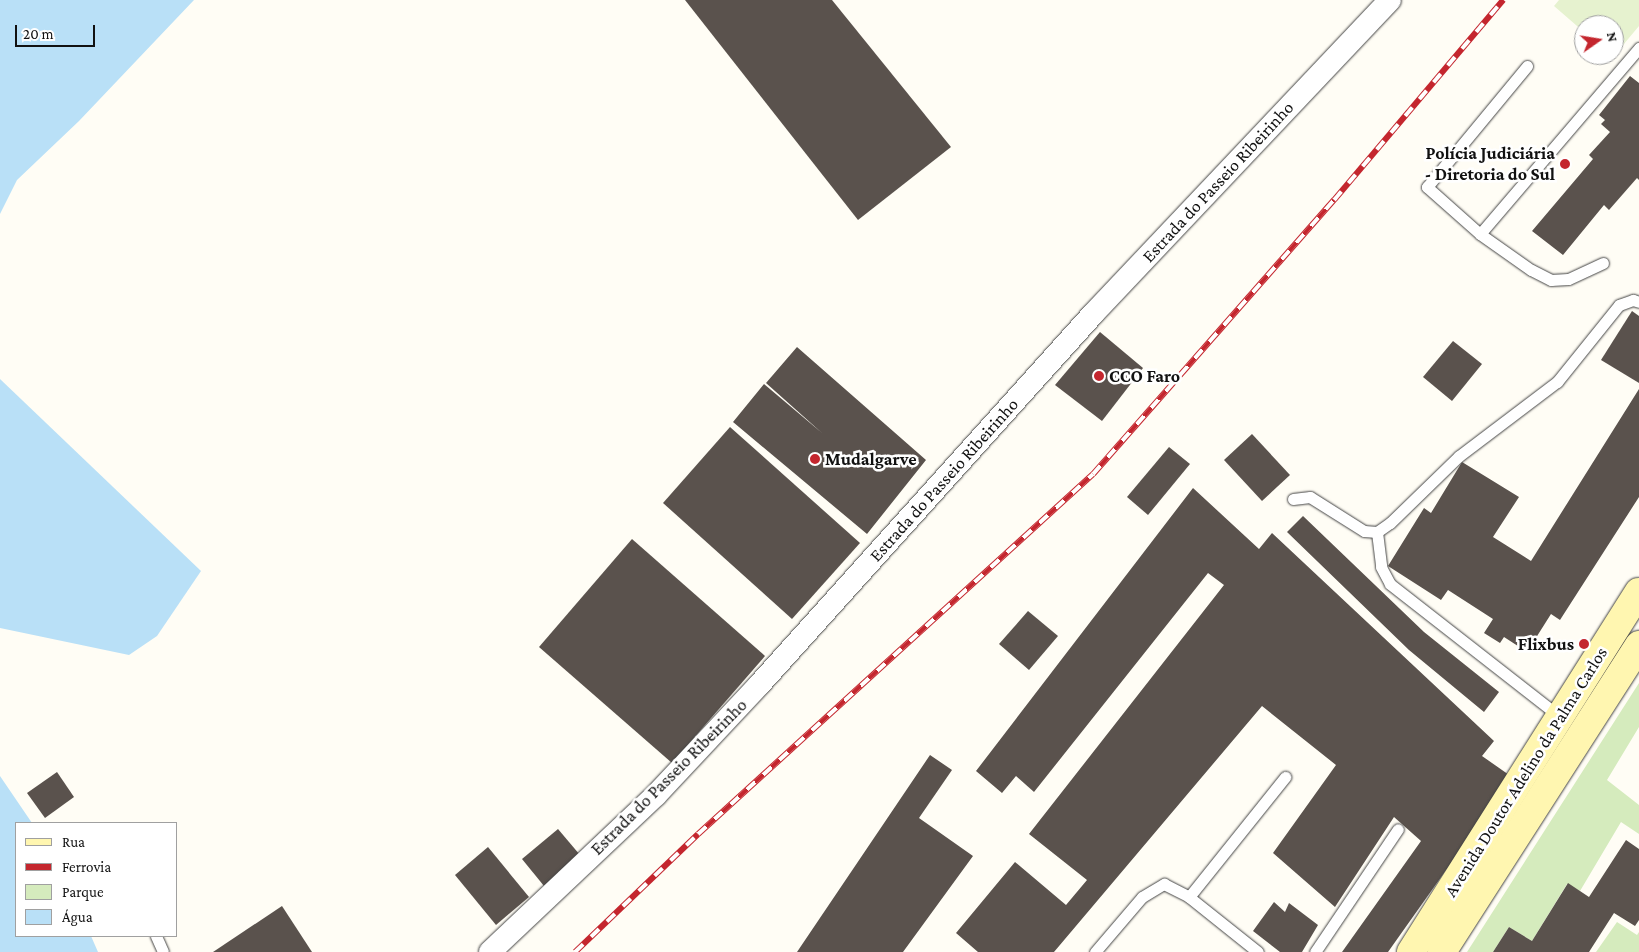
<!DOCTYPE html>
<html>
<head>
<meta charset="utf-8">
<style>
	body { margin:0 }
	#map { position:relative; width:1639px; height:952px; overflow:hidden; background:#fffdf5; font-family:"Crimson Pro",serif }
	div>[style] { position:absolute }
	.green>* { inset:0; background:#d5ebbd }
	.pitch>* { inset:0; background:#e6f2cf }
	.water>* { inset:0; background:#b9e0f7 }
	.building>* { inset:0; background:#5a524d }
	.roads { filter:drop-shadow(0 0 1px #444) drop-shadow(0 0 1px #444) }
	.service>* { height:11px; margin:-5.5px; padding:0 5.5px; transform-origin:5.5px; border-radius:5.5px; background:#fff }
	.minor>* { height:22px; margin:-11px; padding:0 11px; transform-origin:11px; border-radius:11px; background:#fff }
	.secondary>* { height:28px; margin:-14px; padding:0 14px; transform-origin:14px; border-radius:14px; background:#fff6b0 }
	.rail>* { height:5.5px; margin-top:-2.75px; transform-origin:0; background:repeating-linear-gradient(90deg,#fff 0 11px,#c4262e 0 22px); box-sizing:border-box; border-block:1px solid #c4262e }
	.dots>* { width:14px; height:14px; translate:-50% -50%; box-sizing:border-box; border:2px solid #fff; border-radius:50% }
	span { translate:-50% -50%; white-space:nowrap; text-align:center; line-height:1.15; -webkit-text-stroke:5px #fff; paint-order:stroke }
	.poi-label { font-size:18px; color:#111; font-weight:700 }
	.right { translate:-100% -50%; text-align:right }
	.left { translate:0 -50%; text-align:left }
	.street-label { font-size:18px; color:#111 }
	.legend { position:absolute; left:15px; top:822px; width:162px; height:115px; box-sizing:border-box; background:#fff; border:1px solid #a0a0a0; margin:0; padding:6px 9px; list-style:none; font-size:15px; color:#111 }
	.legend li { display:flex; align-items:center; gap:10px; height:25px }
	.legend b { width:25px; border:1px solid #a0a0a0 }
	.north { position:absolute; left:1574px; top:15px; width:50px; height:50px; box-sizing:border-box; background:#fff; border:1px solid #a0a0a0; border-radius:50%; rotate:77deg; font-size:14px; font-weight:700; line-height:20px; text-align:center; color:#111 }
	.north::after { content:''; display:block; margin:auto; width:18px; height:22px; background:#c4262e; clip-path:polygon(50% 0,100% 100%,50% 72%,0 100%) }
	.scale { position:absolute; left:15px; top:25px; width:80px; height:22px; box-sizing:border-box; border:2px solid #111; border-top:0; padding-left:6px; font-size:15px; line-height:18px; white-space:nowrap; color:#111; -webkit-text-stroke:4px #fff; paint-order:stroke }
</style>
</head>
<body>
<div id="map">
	<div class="green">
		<div style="clip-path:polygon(1639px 683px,1639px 727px,1607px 780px,1639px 805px,1639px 834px,1621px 822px,1580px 891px,1567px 884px,1532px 941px,1509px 927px,1493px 952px,1467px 952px)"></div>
		<div style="clip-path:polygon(1617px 922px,1637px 935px,1639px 932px,1639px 952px,1596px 952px)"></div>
	</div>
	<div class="pitch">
		<div style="clip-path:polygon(1559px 0,1639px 0,1639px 26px,1613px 57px,1614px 25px,1584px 25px,1584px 32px,1554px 6px)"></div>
	</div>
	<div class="water">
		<div style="clip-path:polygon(0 0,194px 0,79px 121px,17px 180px,0 214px)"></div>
		<div style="clip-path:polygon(0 379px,201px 571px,157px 636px,129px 655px,0 628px)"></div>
		<div style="clip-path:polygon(0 776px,32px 823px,16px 823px,16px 936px,91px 936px,98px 952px,0 952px)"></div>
	</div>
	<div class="building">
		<div style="clip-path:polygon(685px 0,832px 0,951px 147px,858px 220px)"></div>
		<div style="clip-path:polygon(1630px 76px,1639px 83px,1639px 180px,1637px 178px,1609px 210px,1604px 205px,1563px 255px,1532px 231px,1593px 159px,1589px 155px,1610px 132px,1601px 124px,1605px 120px,1599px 115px)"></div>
		<div style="clip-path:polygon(1632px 311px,1639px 316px,1639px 383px,1601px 360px)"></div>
		<div style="clip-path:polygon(1100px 332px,1143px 368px,1102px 421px,1055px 385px)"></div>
		<div style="clip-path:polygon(1453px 341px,1482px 364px,1452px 401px,1423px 377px)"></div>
		<div style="clip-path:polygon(797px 347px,926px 460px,867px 534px,733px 422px,764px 384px,822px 433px,766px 383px)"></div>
		<div style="clip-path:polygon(1639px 389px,1639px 497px,1560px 620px,1551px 614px,1527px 652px,1504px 637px,1500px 643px,1484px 633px,1493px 619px,1448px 590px,1441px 600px,1388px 566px,1424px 508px,1431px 513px,1462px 462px,1519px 497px,1493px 537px,1531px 561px)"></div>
		<div style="clip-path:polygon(730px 427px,860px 543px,792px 619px,663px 503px)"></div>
		<div style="clip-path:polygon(1252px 434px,1290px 475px,1262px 501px,1224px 460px)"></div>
		<div style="clip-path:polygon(1169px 447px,1190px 464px,1148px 515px,1127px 497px)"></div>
		<div style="clip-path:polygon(1193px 488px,1259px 549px,1272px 533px,1494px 741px,1482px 756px,1512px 777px,1388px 952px,1342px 952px,1421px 841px,1394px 817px,1335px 907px,1273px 853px,1336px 765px,1262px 706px,1054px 952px,978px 952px,956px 933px,1015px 862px,1066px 905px,1087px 880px,1029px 834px,1224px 585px,1208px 573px,1034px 792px,1016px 776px,1002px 793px,976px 771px)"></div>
		<div style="clip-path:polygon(1303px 516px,1424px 632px,1499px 692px,1484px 712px,1409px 650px,1287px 532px)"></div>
		<div style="clip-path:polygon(632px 539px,765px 656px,672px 763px,539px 647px)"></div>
		<div style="clip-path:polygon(1028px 611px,1058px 636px,1029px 670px,999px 644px)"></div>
		<div style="clip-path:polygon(930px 755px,952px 770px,919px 818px,973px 856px,903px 952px,797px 952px)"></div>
		<div style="clip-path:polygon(57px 772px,74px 797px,45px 818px,27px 793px)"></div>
		<div style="clip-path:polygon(558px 829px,580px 855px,544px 886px,522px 859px)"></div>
		<div style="clip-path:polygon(1626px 840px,1639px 849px,1639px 920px,1635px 926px,1614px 913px,1589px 952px,1493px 952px,1509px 927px,1532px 941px,1568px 883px,1589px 897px)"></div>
		<div style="clip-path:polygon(488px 847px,529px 897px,496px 925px,455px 875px)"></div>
		<div style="clip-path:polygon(1274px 902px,1285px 912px,1289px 903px,1318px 925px,1302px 952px,1280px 952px,1253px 931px)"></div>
		<div style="clip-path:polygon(282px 906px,312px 952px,213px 952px)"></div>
	</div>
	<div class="roads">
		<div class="service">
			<div style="left:1480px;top:234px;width:71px;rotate:-138.4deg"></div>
			<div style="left:1427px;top:187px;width:157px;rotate:-50.4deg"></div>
			<div style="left:1603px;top:263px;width:38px;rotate:155deg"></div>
			<div style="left:1568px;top:279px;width:17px;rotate:177deg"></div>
			<div style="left:1551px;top:280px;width:22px;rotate:-153deg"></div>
			<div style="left:1531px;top:270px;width:62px;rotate:-144.8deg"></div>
			<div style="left:1480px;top:234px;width:245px;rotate:-49.5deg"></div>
			<div style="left:1293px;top:499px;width:17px;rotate:-7deg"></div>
			<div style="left:1310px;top:497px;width:64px;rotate:32.2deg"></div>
			<div style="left:1364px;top:531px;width:13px;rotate:4deg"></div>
			<div style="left:1377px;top:532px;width:16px;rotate:-35deg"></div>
			<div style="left:1390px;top:523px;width:96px;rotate:-44.2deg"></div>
			<div style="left:1459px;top:456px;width:123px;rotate:-37.1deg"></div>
			<div style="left:1557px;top:382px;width:99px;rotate:-51.2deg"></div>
			<div style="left:1619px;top:305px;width:15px;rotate:-20deg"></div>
			<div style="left:1633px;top:300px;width:6px;rotate:18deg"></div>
			<div style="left:1377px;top:532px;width:35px;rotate:83deg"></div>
			<div style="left:1381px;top:567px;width:19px;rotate:62deg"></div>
			<div style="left:1390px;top:584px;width:216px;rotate:38deg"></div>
			<div style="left:1189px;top:897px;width:154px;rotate:-51.3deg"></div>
			<div style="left:156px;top:936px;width:17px;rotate:66deg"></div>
			<div style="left:1095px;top:952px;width:72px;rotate:-49.5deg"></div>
			<div style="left:1142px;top:897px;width:26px;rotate:-31deg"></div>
			<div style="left:1164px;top:884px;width:28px;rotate:27deg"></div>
			<div style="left:1189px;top:897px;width:88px;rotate:38.6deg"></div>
			<div style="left:1315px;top:952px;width:148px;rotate:-56deg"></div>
		</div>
		<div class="minor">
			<div style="left:490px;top:952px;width:228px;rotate:-43.4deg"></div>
			<div style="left:656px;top:795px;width:151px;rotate:-46.9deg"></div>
			<div style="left:759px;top:685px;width:499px;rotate:-48deg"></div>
			<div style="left:1093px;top:314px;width:432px;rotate:-46.6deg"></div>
		</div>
		<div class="secondary">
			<div style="left:1411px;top:952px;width:426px;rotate:-57.7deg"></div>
			<div style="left:1442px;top:952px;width:365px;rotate:-57.3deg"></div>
		</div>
	</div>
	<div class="rail">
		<div style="left:575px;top:952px;width:170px;rotate:-43.8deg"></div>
		<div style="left:698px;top:834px;width:534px;rotate:-42.35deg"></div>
		<div style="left:1093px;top:474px;width:365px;rotate:-48.7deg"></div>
		<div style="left:1334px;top:200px;width:262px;rotate:-49.8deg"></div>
	</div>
	<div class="dots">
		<div style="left:1565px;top:164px;background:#c4262e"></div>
		<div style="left:1099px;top:376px;background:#c4262e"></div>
		<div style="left:815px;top:459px;background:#c4262e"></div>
		<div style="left:1584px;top:644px;background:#c4262e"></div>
	</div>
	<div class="poi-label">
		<span class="right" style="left:1555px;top:164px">Polícia Judiciária<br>- Diretoria do Sul</span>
		<span class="left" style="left:1109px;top:376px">CCO Faro</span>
		<span class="left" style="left:825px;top:459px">Mudalgarve</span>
		<span class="right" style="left:1574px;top:644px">Flixbus</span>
	</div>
	<div class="street-label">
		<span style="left:1218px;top:182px;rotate:-47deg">Estrada do Passeio Ribeirinho</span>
		<span style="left:944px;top:480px;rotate:-48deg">Estrada do Passeio Ribeirinho</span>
		<span style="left:1526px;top:772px;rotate:-58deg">Avenida Doutor Adelino da Palma Carlos</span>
		<span style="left:669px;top:777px;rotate:-45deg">Estrada do Passeio Ribeirinho</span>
	</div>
	<ul class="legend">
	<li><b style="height:6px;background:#fff6b0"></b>Rua</li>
	<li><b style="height:6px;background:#c4262e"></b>Ferrovia</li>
	<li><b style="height:14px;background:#d5ebbd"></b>Parque</li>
	<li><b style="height:14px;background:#b9e0f7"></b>Água</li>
	</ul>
	<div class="north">N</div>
	<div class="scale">20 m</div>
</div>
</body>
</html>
